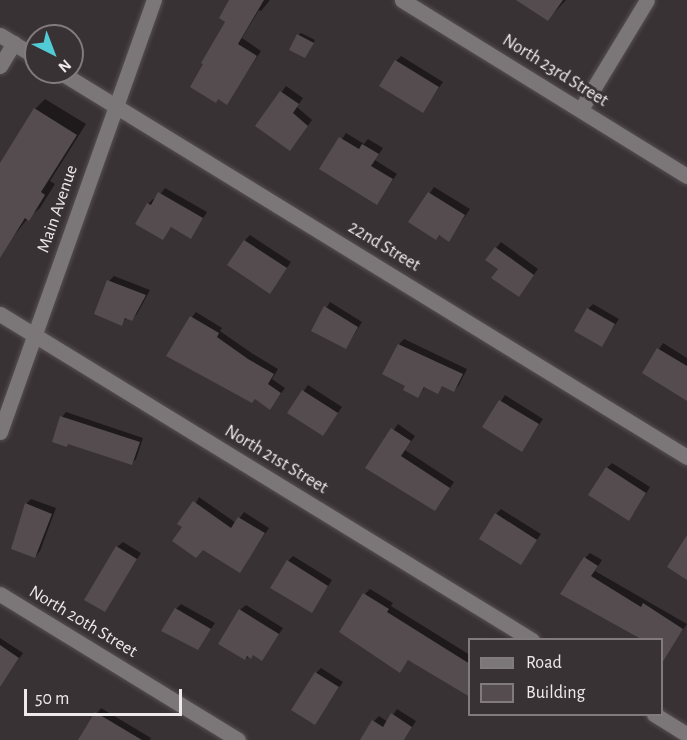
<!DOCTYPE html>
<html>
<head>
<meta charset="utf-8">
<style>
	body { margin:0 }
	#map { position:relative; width:687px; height:740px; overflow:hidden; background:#393235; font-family:"Alegreya Sans",sans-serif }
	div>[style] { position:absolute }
	.shadow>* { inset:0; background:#0007 }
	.building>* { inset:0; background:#544c4f }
	.roads { filter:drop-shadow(0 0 2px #564f52) drop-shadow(0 0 2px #564f52) }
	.minor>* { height:15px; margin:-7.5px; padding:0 7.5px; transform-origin:7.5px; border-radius:7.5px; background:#7b7778 }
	span { translate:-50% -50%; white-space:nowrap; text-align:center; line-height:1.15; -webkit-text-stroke:6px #393235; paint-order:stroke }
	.street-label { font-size:18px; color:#eee9eb }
	.legend { position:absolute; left:468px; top:638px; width:195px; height:78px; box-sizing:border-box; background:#393235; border:2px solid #817b7e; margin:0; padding:8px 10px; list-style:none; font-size:18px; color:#eee9eb }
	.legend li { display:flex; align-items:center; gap:12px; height:30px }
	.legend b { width:30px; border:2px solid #817b7e }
	.north { position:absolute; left:24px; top:24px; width:60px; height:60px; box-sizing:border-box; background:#393235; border:2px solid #817b7e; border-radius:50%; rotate:138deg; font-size:16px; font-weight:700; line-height:24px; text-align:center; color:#eee9eb }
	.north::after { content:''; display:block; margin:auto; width:21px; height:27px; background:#51ccd4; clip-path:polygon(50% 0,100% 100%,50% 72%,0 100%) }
	.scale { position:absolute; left:24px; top:689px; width:158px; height:27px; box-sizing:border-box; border:3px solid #eee9eb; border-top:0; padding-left:8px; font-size:18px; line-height:21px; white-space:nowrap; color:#eee9eb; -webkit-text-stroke:4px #393235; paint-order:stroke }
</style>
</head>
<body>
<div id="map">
	<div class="shadow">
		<div style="clip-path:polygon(231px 0,270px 0,261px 11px,259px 10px,242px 38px,261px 51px,227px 103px,227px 21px)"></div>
		<div style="clip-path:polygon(519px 0,566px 0,548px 19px)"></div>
		<div style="clip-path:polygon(301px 33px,315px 40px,307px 54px,298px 35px)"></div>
		<div style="clip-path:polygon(401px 56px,443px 82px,423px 111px,396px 61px)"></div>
		<div style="clip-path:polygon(286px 86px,303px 98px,297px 107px,312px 120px,295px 144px,257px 126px)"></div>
		<div style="clip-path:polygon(45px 99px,86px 124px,50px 181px,55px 184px,40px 208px,28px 218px,9px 242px,0 236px,0 165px,35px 109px)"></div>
		<div style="clip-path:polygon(346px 133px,364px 144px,368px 139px,383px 148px,375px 160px,397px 174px,377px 203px,322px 169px)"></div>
		<div style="clip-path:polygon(434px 187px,470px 209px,449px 240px,411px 222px)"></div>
		<div style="clip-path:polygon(165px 188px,207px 212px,191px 237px,172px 226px,163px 238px,148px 204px,153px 199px,156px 200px)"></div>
		<div style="clip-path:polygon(250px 235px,291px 262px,270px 292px,245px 240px)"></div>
		<div style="clip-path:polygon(501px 242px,538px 269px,519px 295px,500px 269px,496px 248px)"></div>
		<div style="clip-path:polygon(114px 276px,150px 290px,137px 314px,132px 319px,127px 317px,122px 324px,109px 281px)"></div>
		<div style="clip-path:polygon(330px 302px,362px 322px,346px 347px,313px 330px)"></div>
		<div style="clip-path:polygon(593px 304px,619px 319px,602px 345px,588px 309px)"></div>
		<div style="clip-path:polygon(196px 312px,222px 328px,220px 331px,253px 354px,278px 369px,272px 379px,285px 388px,274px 403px,192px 317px)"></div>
		<div style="clip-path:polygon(404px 339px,467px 369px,459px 385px,454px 391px,443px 385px,437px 392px,426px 386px,418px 396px,399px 344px)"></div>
		<div style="clip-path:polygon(663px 343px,687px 358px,687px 399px,644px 372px)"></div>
		<div style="clip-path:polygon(308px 385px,342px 407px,323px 434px,289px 412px)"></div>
		<div style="clip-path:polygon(505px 395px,543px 419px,522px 450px,484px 427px)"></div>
		<div style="clip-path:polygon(66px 412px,143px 438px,136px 459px,132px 463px,70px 443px,67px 445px,62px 417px)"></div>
		<div style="clip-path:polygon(398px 424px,415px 436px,405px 450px,454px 482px,440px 503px,367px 467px)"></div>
		<div style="clip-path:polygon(612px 463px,650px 487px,634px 513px,607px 468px)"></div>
		<div style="clip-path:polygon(199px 497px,236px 523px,244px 512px,269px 528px,240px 571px,204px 548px,184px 526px)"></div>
		<div style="clip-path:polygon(31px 499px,56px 508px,40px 551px,35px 557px,26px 504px)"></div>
		<div style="clip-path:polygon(501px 509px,541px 534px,521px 563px,496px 514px)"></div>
		<div style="clip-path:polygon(123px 542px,141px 553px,105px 610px,117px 547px)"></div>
		<div style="clip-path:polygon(590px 553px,602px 560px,595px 571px,687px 624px,666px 653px,662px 650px,662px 640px,644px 640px,603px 614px,585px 558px)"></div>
		<div style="clip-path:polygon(293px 556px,332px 580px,312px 611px,288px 561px)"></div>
		<div style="clip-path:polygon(370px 589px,393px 603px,391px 606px,470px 655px,470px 695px,409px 659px,400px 671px,365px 594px)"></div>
		<div style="clip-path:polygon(181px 604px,215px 623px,198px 648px,176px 609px)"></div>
		<div style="clip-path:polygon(246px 605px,283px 628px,262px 659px,254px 654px,245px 659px,240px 610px)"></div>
		<div style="clip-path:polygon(0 638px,23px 653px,0 686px)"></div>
		<div style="clip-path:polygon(321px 668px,343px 682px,315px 723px,316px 673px)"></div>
		<div style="clip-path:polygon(101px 708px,151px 738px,150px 740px,85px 740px,81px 737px)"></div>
		<div style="clip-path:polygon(397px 709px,416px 721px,404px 740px,373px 740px,374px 721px,379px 716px,388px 722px)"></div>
	</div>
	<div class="building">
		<div style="clip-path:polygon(229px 0,264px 0,238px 44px,257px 56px,227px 105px,218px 99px,216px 103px,190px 87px,203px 64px,201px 63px,225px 22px,219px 18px)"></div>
		<div style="clip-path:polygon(516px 0,563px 0,548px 21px)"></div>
		<div style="clip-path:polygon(297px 34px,314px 43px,305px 58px,289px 50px)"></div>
		<div style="clip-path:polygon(395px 60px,439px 87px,423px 113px,379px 86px)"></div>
		<div style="clip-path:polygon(280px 91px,299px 104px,293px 113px,308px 126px,290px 151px,255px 126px)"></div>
		<div style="clip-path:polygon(34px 108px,77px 135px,41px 192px,45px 195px,29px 221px,25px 218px,0 258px,0 163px)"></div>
		<div style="clip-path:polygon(339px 137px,359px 149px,362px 144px,379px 154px,371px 166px,393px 179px,377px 205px,319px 169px)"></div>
		<div style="clip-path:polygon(158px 192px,203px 218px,191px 239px,171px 227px,163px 240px,135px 224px,147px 203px,151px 205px)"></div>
		<div style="clip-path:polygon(428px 192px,465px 215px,449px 242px,439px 235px,436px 240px,408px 222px)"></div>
		<div style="clip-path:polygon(244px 240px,287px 268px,270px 294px,227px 265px)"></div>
		<div style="clip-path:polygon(495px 247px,534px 275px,519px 297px,491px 278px,498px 269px,485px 260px)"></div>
		<div style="clip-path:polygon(107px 280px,146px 295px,132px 321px,125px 318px,122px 326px,94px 314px)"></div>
		<div style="clip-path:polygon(324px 306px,358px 327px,346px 349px,311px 331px)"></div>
		<div style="clip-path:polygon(587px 308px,615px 324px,602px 347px,574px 331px)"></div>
		<div style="clip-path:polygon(190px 316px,219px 333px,217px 337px,248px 359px,274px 374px,268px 384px,281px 393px,270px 410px,255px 399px,252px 403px,166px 356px)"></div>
		<div style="clip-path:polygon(398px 344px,463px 374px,454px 392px,442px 386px,438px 394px,424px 387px,418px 398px,403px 390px,405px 386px,382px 374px)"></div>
		<div style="clip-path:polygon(657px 348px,687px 366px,687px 401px,642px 373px)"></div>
		<div style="clip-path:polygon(302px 390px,338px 413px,323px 436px,287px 413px)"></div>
		<div style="clip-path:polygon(499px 400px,539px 424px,522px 452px,482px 427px)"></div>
		<div style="clip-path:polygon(60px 416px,140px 442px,132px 465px,68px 444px,67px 447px,52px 442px)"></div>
		<div style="clip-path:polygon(391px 428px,411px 441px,401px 456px,450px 488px,435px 511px,365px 468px)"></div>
		<div style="clip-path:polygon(606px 467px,646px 493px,629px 521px,588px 495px)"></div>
		<div style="clip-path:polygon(193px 501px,231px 528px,238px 517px,265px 533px,240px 573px,203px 550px,196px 558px,172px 541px,182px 527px,177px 524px)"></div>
		<div style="clip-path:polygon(25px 503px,52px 514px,35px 558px,11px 549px)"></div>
		<div style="clip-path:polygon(495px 513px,537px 540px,521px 565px,479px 539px)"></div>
		<div style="clip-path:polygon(687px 535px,687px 580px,667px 567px)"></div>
		<div style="clip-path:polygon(116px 546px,137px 559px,105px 612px,84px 600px)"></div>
		<div style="clip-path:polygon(584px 557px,598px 566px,591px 576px,641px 607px,643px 603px,683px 629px,662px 663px,662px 639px,641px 639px,560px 594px)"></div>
		<div style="clip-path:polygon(287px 560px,328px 586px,312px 613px,270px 588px)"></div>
		<div style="clip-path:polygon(363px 593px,389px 609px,387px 612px,470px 664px,470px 697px,408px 660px,400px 673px,339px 632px)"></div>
		<div style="clip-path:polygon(175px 608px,211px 629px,198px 650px,161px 631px)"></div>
		<div style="clip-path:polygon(239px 609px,279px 634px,262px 661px,253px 655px,251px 659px,247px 656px,245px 660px,218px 644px)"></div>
		<div style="clip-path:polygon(0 645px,19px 658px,0 687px)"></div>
		<div style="clip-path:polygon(315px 672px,339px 687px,315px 725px,291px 710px)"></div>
		<div style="clip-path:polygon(95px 712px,142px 740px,78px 740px)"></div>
		<div style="clip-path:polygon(391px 713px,412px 727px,404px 740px,360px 740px,372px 720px,383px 727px)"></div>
	</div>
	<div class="roads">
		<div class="minor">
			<div style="left:402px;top:0;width:335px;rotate:31.7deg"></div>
			<div style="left:0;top:35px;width:42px;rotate:31.4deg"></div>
			<div style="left:0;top:66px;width:27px;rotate:-59deg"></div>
			<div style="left:60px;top:72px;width:736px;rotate:31.55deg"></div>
			<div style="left:581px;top:109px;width:127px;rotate:-58.8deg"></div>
			<div style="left:0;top:314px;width:624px;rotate:31.5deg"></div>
			<div style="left:0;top:432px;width:459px;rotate:-70.4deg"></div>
			<div style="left:0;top:594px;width:279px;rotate:31.5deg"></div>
			<div style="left:654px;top:714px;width:39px;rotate:32deg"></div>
		</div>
	</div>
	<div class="street-label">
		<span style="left:555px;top:71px;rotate:32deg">North 23rd Street</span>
		<span style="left:58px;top:209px;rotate:-71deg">Main Avenue</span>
		<span style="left:384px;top:247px;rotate:31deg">22nd Street</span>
		<span style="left:276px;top:460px;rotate:31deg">North 21st Street</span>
		<span style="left:83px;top:622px;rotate:31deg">North 20th Street</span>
	</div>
	<ul class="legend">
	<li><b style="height:8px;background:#7b7778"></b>Road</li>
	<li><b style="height:16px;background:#544c4f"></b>Building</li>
	</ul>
	<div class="north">N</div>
	<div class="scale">50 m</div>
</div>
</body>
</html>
